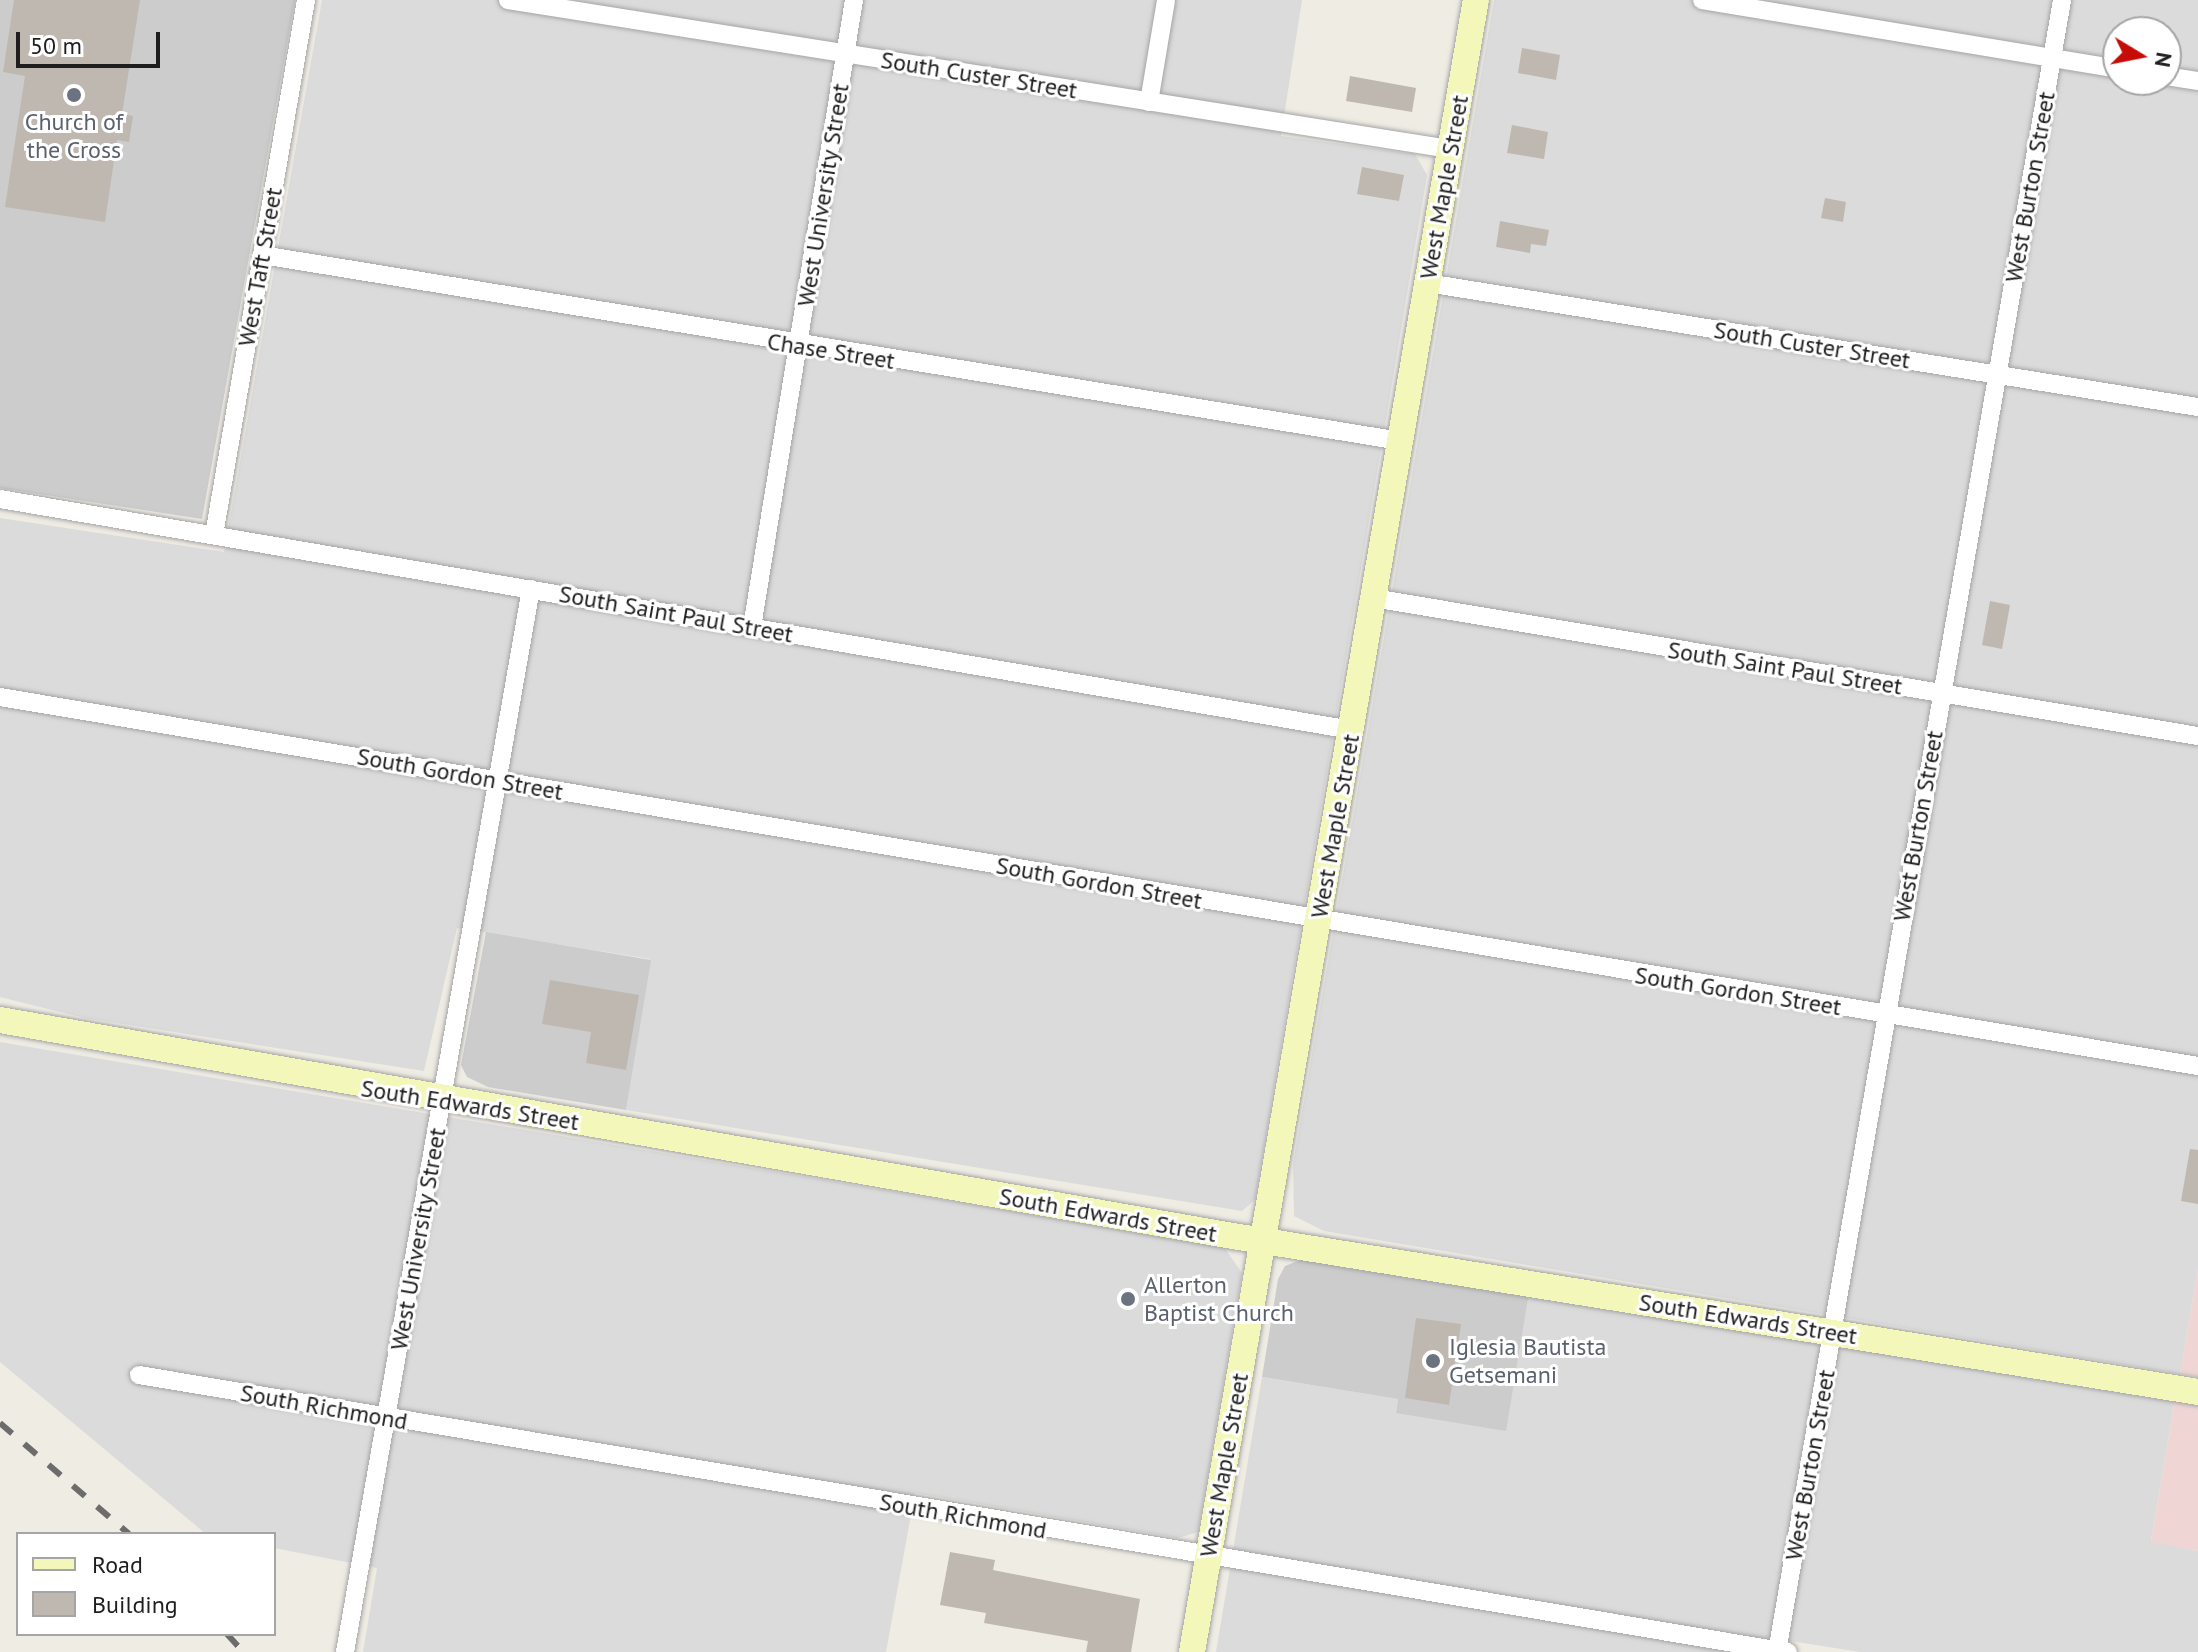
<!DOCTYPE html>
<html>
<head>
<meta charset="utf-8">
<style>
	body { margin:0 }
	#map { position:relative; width:2198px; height:1652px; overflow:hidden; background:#efece4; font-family:"PT Sans",sans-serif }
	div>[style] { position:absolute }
	.residential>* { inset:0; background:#dcdbdb }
	.commercial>* { inset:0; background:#efd6d4 }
	.religious>* { inset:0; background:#ccc }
	.building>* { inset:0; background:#bfb8b1 }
	.roads { filter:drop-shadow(0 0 2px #a5a5a5) drop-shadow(0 0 2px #a5a5a5) }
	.street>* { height:18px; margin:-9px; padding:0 9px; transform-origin:9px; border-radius:9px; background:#fff }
	.secondary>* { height:26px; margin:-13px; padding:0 13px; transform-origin:13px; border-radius:13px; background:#f3f7ba }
	.rail>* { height:6px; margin-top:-3px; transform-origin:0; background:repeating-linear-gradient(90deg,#6c6c6c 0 16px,transparent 0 32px) }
	.dots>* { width:22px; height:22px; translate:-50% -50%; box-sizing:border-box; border:4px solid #fff; border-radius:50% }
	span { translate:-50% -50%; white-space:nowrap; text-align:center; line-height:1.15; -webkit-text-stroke:6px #fff; paint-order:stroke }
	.street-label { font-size:24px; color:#1e1e1e }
	.worship-label { font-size:24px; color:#5b616d }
	.left { translate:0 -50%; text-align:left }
	.legend { position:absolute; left:16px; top:1532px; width:260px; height:104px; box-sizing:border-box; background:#fff; border:2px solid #a5a5a5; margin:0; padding:10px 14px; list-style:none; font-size:24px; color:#1e1e1e }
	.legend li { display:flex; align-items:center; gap:16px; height:40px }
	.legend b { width:40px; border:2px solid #a5a5a5 }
	.north { position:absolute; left:2102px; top:16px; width:80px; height:80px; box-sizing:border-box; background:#fff; border:2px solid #a5a5a5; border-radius:50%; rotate:100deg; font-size:22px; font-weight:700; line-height:32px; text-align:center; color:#1e1e1e }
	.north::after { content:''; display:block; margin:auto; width:28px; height:36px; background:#c60c06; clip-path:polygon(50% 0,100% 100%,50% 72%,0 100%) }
	.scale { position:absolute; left:16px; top:32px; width:144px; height:36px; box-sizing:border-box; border:4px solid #1e1e1e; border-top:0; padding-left:10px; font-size:24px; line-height:28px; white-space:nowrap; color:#1e1e1e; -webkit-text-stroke:6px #fff; paint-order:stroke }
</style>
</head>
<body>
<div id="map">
	<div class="residential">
		<div style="clip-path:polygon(322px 0,1302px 0,1281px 136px,1415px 154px,1427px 175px,1255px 1200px,1242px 1211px,626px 1110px,650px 959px,457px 928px,424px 1071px,84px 1018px,0 997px,0 518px,224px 552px)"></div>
		<div style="clip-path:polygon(evenodd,1494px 0,2198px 0,2198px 1267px,2180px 1374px,1324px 1231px,1294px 1216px,1293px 1164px,1494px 0,2118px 32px,2166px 32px,2166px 80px,2118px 80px,2118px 32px)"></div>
		<div style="clip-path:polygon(0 1042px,1224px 1247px,1242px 1273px,1198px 1532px,1178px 1538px,915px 1493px,886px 1652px,363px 1652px,377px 1568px,274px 1548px,274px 1534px,206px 1534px,0 1362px)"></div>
		<div style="clip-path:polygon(1529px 1292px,2175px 1399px,2151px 1541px,2198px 1551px,2198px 1652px,1860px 1652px,1771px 1638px,1768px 1652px,1216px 1652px,1262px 1377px,1398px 1399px,1396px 1412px)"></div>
	</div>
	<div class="commercial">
		<div style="clip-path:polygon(2198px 1267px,2198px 1377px,2180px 1374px)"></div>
		<div style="clip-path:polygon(2175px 1399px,2198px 1403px,2198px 1551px,2151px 1542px)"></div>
	</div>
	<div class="religious">
		<div style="clip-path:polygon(0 0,295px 0,202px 519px,0 488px)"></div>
		<div style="clip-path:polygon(486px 932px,651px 960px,626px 1110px,488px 1087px,467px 1077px,461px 1065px)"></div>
		<div style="clip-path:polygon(1311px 1256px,1529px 1292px,1506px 1431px,1396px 1413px,1398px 1399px,1262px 1377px,1278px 1279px,1285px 1266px)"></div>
	</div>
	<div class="building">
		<div style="clip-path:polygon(14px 0,140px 0,122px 114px,133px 116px,129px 142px,117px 140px,105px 222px,5px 207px,25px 76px,3px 72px)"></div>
		<div style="clip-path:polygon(1522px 48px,1560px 55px,1556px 80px,1518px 73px)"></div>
		<div style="clip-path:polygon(1350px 76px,1416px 88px,1412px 112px,1346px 101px)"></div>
		<div style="clip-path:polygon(1512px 125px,1548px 132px,1544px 159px,1507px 153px)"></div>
		<div style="clip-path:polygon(1362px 167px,1404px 175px,1399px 201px,1357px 194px)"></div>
		<div style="clip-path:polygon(1825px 198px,1846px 202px,1843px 222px,1821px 218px)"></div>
		<div style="clip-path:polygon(1500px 221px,1549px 230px,1546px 246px,1531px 244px,1530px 253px,1496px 247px)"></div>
		<div style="clip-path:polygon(1990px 601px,2010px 605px,2002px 649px,1982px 645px)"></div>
		<div style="clip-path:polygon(550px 980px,639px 995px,626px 1070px,586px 1063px,591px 1032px,542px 1024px)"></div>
		<div style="clip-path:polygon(2190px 1149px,2198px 1150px,2198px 1204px,2181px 1201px)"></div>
		<div style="clip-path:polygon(1416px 1318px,1461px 1324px,1449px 1405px,1405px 1398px)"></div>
		<div style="clip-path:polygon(950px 1552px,995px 1560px,993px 1570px,1140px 1599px,1131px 1652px,1086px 1652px,1088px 1641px,984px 1623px,986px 1613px,940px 1605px)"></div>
	</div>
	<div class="roads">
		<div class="street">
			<div style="left:508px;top:0;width:954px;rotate:8.99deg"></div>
			<div style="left:1702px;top:0;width:422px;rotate:9.4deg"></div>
			<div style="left:2166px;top:76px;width:32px;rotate:9deg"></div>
			<div style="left:1149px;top:102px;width:103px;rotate:-80.5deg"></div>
			<div style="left:262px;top:255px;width:1153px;rotate:9.28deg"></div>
			<div style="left:1427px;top:283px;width:781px;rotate:9.14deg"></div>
			<div style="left:0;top:499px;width:1371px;rotate:9.7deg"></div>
			<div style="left:214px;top:535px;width:543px;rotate:-80.24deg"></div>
			<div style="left:1373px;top:598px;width:836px;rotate:9.5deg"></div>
			<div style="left:752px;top:627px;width:635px;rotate:-80.76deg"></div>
			<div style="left:0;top:697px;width:2229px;rotate:9.53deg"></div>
			<div style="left:139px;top:1375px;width:1672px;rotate:9.54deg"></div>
			<div style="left:345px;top:1652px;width:1079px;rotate:-80.08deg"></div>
			<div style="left:1777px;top:1652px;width:1676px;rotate:-80.21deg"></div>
		</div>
		<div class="secondary">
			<div style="left:0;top:1020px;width:1252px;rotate:9.94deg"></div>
			<div style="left:1233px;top:1236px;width:978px;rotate:9.18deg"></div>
			<div style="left:1192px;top:1652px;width:1676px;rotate:-80.25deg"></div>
		</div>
	</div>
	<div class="rail">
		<div style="left:0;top:1423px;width:170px;rotate:40.7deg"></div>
		<div style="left:227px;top:1634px;width:24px;rotate:48deg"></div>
	</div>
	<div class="dots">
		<div style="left:74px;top:95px;background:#6b7280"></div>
		<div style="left:1128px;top:1299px;background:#6b7280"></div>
		<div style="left:1433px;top:1361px;background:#6b7280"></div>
	</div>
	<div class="street-label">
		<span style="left:979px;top:75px;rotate:9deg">South Custer Street</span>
		<span style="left:1444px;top:187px;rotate:-80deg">West Maple Street</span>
		<span style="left:2030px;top:187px;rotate:-80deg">West Burton Street</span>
		<span style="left:823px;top:195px;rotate:-81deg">West University Street</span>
		<span style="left:260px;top:267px;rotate:-80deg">West Taft Street</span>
		<span style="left:1812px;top:345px;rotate:9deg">South Custer Street</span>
		<span style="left:831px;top:351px;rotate:9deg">Chase Street</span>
		<span style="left:676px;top:614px;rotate:10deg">South Saint Paul Street</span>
		<span style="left:1785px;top:668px;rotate:9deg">South Saint Paul Street</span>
		<span style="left:460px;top:774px;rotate:10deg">South Gordon Street</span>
		<span style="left:1335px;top:826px;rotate:-80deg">West Maple Street</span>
		<span style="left:1918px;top:826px;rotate:-80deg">West Burton Street</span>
		<span style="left:1099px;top:883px;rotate:10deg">South Gordon Street</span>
		<span style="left:1738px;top:991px;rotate:9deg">South Gordon Street</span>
		<span style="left:470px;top:1105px;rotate:9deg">South Edwards Street</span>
		<span style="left:1108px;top:1215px;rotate:10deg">South Edwards Street</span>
		<span style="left:418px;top:1239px;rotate:-80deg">West University Street</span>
		<span style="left:1748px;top:1319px;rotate:9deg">South Edwards Street</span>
		<span style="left:324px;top:1407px;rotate:10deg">South Richmond</span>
		<span style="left:1224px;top:1465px;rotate:-80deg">West Maple Street</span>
		<span style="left:1810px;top:1465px;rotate:-80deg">West Burton Street</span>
		<span style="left:963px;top:1516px;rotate:10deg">South Richmond</span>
	</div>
	<div class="worship-label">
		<span style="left:74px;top:136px">Church of<br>the Cross</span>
		<span class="left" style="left:1144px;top:1299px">Allerton<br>Baptist Church</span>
		<span class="left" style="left:1449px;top:1361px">Iglesia Bautista<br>Getsemani</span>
	</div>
	<ul class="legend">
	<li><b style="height:10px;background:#f3f7ba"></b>Road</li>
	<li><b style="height:22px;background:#bfb8b1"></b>Building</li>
	</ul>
	<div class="north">N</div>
	<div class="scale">50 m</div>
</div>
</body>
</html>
